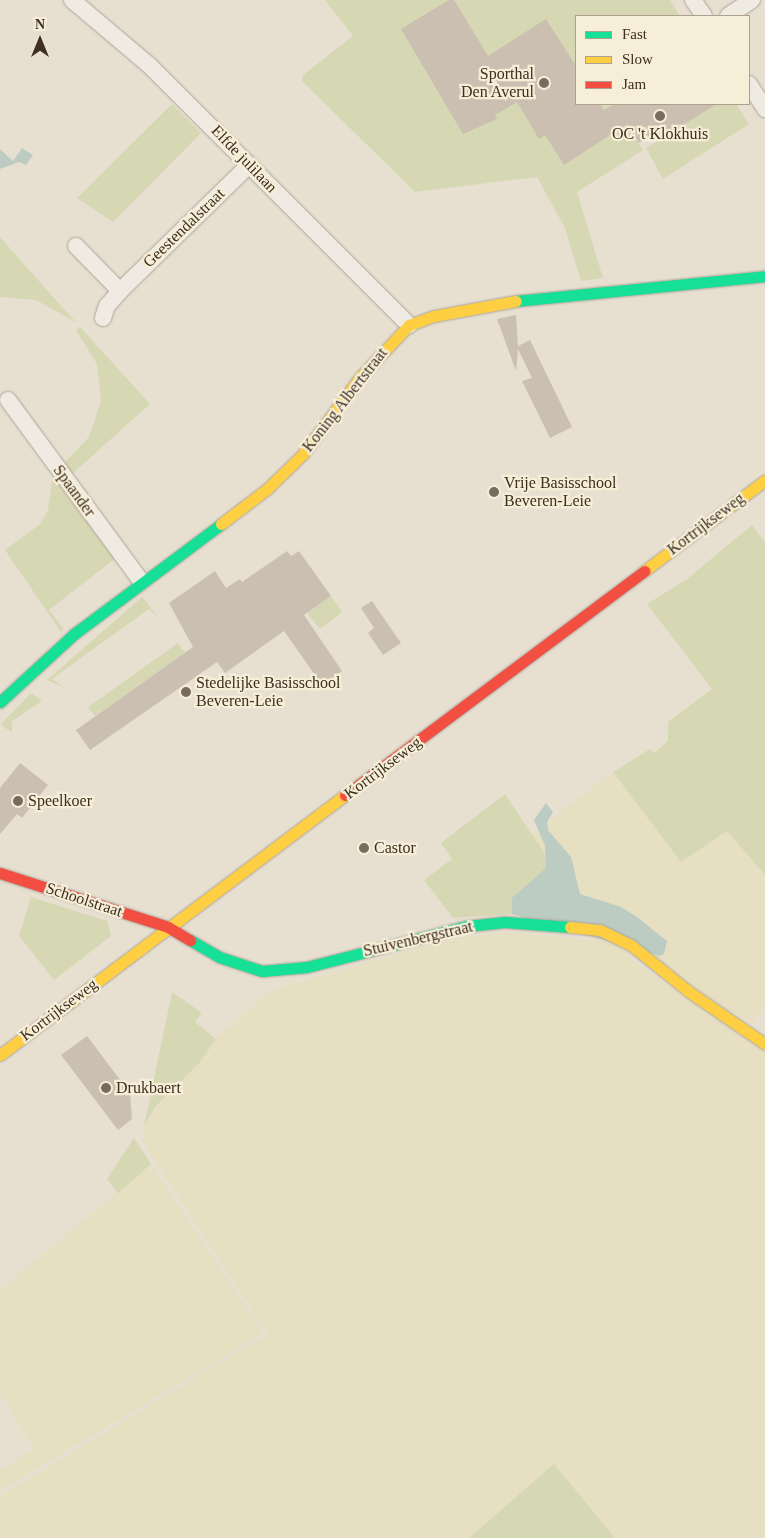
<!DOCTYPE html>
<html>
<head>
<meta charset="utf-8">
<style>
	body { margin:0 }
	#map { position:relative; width:765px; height:1538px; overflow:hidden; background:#e7e0d1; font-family:"Times New Roman",serif }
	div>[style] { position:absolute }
	.farmland>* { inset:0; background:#e6dfc2 }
	.green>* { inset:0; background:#d6d7b3 }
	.water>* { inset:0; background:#bcccc2 }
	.building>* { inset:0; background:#cbbfb2 }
	.roads { filter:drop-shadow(0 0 1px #ada599) drop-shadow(0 0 1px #ada599) }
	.street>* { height:16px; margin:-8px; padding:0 8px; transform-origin:8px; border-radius:8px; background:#efebe3 }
	.fast>* { height:11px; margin:-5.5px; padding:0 5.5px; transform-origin:5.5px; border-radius:5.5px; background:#16e098 }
	.slow>* { height:11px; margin:-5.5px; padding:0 5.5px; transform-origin:5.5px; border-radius:5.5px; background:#ffcf43 }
	.jam>* { height:11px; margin:-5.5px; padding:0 5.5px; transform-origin:5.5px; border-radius:5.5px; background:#f24e42 }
	.dots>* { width:14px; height:14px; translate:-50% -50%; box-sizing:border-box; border:2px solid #f7eed8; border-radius:50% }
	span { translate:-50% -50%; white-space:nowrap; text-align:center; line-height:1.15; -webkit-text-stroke:4.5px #f7eed8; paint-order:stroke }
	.poi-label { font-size:16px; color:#3d2e20 }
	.right { translate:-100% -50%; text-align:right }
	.left { translate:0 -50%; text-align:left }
	.street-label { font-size:16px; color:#3d2e20 }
	.legend { position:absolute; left:575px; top:15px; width:175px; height:90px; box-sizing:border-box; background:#f7eed8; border:1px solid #ada18e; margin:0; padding:6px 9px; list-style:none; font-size:15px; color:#3d2e20 }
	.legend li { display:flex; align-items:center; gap:10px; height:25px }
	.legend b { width:25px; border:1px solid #ada18e }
	.north { position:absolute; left:15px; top:15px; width:50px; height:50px; -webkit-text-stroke:4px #f7eed8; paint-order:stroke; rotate:0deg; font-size:14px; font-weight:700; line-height:20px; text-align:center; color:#3d2e20 }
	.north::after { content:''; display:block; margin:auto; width:18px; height:22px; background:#3d2e20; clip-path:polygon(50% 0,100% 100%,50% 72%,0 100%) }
</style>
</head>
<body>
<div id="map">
	<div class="farmland">
		<div style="clip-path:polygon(613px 772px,681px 861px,727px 831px,765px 875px,765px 1007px,752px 1024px,694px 988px,512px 898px,547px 857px,532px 834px)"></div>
		<div style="clip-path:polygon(513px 932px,606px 942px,765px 1051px,765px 1538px,615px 1538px,554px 1464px,469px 1538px,0 1538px,0 1496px,268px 1334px,143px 1142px,144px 1126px,172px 1087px,200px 1062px,216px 1039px,269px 991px,453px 938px)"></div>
		<div style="clip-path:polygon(151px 1164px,264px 1333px,0 1491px,0 1470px,34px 1449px,0 1393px,0 1290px)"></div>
	</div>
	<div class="green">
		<div style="clip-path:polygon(325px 0,670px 0,680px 16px,576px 16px,576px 104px,614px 104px,643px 150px,577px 192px,603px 278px,581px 281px,565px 228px,537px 177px,415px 192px,302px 81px,303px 75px,353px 36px)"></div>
		<div style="clip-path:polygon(172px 104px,201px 133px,113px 222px,77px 198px)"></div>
		<div style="clip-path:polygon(717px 104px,736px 104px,749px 124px,663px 179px,646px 148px)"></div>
		<div style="clip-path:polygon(0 237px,69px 315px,77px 323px,36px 300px,0 297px)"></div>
		<div style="clip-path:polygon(80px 327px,150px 404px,71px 475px,63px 464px,89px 437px,101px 401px,97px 364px,76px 330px)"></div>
		<div style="clip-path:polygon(53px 474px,116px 558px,49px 610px,64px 629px,61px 632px,5px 550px,40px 524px,48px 510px)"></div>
		<div style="clip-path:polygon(752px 525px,765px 542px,765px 875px,727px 831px,681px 862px,613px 772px,650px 749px,654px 753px,668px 741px,668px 722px,712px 689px,647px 604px,687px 579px)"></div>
		<div style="clip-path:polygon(331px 596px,342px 612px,320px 629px,307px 613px)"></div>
		<div style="clip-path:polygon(142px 597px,160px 619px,149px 609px,52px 679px,65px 688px,47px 680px)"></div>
		<div style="clip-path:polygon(178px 643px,185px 653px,95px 716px,88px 707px)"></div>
		<div style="clip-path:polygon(31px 693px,42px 701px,12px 721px,12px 732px,0 725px)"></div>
		<div style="clip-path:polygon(505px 794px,547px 857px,546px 868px,512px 914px,453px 918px,424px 880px,452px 859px,441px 843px)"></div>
		<div style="clip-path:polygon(31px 897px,107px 921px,111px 936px,54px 980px,19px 936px)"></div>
		<div style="clip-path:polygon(172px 992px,202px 1013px,195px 1022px,216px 1039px,200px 1062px,156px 1106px,144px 1126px)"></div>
		<div style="clip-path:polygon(134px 1138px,151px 1164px,118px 1193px,107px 1179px)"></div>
		<div style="clip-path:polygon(554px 1464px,615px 1538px,469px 1538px)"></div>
	</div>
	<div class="water">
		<div style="clip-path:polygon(22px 148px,33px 155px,26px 165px,19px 162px,0 169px,0 149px,13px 161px)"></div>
		<div style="clip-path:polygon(546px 803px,553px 812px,547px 822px,548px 830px,571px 857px,580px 894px,621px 907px,637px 917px,667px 941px,664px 954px,660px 956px,512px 914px,512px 898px,546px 868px,545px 846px,534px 820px)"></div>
	</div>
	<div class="building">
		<div style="clip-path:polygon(449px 0,454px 0,488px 56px,546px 19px,576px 66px,576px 104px,600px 104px,604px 110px,614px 104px,717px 104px,667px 135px,663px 128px,639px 143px,627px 124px,564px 165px,545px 135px,539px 139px,517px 102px,495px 115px,497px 119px,463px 134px,401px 29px)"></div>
		<div style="clip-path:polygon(516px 315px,518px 346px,530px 340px,572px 427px,550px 438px,522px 381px,532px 378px,518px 349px,516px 371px,497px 319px)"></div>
		<div style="clip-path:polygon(287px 551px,291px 556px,299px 551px,331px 596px,304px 615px,342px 671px,322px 685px,284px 631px,225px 673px,217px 662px,90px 750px,76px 730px,193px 647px,169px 603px,215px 571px,226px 588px,240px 579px,242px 582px)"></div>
		<div style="clip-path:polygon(372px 601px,401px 643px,383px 655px,368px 633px,374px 628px,361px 608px)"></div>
		<div style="clip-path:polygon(20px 763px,48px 785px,22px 818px,17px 814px,0 834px,0 788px)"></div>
		<div style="clip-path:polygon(87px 1036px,130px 1093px,132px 1119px,118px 1130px,61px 1055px)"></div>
	</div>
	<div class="roads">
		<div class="street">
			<div style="left:72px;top:0;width:101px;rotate:40.2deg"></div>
			<div style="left:149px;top:65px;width:368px;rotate:45deg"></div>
			<div style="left:693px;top:0;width:19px;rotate:55deg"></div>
			<div style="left:728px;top:16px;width:29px;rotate:-34deg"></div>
			<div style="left:749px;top:84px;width:30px;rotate:57deg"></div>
			<div style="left:76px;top:246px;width:63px;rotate:45.6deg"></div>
			<div style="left:103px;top:318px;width:13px;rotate:-72deg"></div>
			<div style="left:107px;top:306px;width:20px;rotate:-49deg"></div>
			<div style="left:120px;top:291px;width:180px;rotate:-44.3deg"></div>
			<div style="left:8px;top:400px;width:225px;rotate:53.7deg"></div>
		</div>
		<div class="fast">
			<div style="left:516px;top:301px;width:250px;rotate:-5.7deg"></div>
			<div style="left:0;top:702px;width:100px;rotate:-42.6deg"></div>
			<div style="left:74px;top:634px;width:184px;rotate:-36.8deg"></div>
			<div style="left:190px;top:940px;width:34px;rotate:30deg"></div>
			<div style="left:219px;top:957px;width:45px;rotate:18deg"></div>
			<div style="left:262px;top:971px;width:45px;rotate:-5.1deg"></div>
			<div style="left:307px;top:967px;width:165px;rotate:-14.4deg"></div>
			<div style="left:467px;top:926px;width:38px;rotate:-6deg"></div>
			<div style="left:505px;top:922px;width:65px;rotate:4.4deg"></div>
		</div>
		<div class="slow">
			<div style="left:221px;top:524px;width:58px;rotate:-37.3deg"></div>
			<div style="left:267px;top:489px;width:50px;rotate:-44.2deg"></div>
			<div style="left:303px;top:454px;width:97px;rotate:-53.4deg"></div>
			<div style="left:361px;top:376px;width:70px;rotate:-46.7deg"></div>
			<div style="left:409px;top:325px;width:27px;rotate:-20deg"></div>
			<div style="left:434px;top:316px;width:83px;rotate:-10.4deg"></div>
			<div style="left:644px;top:571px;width:151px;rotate:-36.9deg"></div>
			<div style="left:570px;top:927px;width:30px;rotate:6deg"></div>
			<div style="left:600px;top:930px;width:34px;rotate:26deg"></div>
			<div style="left:631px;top:945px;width:73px;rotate:38.9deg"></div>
			<div style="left:688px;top:991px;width:93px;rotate:34.5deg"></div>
			<div style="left:0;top:1055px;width:432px;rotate:-37deg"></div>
		</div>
		<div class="jam">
			<div style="left:345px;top:795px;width:374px;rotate:-36.8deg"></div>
			<div style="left:0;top:873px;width:176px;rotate:17.8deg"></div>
			<div style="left:168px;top:927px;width:26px;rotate:31deg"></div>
		</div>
	</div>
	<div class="dots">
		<div style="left:544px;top:83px;background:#786c5e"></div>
		<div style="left:660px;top:116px;background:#786c5e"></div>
		<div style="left:494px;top:492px;background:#786c5e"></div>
		<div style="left:186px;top:692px;background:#786c5e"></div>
		<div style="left:18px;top:801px;background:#786c5e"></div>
		<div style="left:364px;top:848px;background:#786c5e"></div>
		<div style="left:106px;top:1088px;background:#786c5e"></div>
	</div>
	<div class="poi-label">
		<span class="right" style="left:534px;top:83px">Sporthal<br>Den Averul</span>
		<span style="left:660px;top:134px">OC 't Klokhuis</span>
		<span class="left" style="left:504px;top:492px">Vrije Basisschool<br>Beveren-Leie</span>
		<span class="left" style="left:196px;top:692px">Stedelijke Basisschool<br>Beveren-Leie</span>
		<span class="left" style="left:28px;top:801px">Speelkoer</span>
		<span class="left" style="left:374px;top:848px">Castor</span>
		<span class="left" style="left:116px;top:1088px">Drukbaert</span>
	</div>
	<div class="street-label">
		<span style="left:244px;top:159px;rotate:46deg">Elfde julilaan</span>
		<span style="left:184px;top:228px;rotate:-44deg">Geestendalstraat</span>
		<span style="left:345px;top:400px;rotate:-52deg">Koning Albertstraat</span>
		<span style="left:74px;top:491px;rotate:54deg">Spaander</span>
		<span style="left:706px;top:524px;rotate:-37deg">Kortrijkseweg</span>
		<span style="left:383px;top:768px;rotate:-37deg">Kortrijkseweg</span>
		<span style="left:84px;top:900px;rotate:18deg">Schoolstraat</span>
		<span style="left:418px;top:939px;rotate:-13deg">Stuivenbergstraat</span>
		<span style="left:59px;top:1010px;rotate:-37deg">Kortrijkseweg</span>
	</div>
	<ul class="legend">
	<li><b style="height:6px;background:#16e098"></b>Fast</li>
	<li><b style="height:6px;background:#ffcf43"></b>Slow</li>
	<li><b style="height:6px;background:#f24e42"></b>Jam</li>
	</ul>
	<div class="north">N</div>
</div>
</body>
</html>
